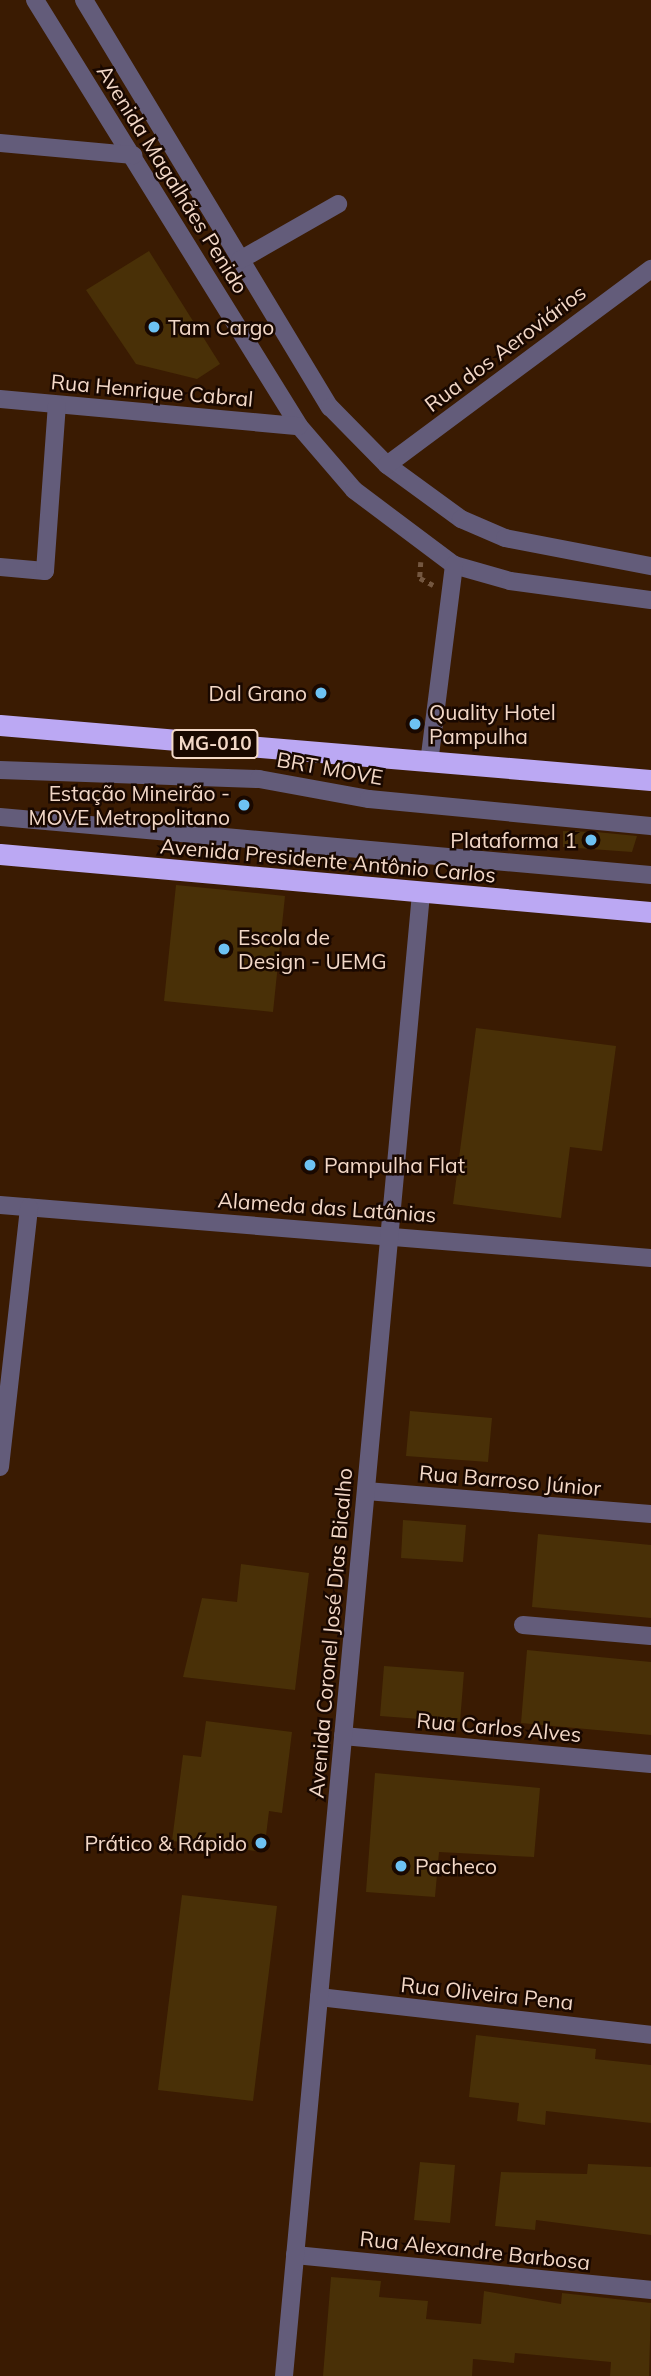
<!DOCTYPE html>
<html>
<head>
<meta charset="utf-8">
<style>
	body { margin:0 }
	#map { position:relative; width:651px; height:2376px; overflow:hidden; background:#3a1b02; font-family:Mulish,sans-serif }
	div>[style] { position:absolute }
	.building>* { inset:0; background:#493007 }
	.path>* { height:4.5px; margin-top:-2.25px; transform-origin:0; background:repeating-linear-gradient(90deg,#745740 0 5px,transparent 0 10px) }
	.minor>* { height:18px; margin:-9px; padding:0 9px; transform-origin:9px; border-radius:9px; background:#635c7a }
	.highway>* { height:21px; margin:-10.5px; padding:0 10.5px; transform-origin:10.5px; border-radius:10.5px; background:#bba8f3 }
	.dots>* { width:19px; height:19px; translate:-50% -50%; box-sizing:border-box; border:4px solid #190800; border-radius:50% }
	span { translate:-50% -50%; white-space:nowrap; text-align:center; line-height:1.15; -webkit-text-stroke:5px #190800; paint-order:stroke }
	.shield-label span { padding:2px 5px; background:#190800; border:2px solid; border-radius:5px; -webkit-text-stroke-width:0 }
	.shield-label { font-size:19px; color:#f3d8c7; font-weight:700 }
	.street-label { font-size:21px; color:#f3d8c7 }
	.poi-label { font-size:21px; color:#f3d8c7 }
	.left { translate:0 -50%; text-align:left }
	.right { translate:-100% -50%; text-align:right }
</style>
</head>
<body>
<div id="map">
	<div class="building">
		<div style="clip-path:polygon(149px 251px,220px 364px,197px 379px,136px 364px,86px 290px)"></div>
		<div style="clip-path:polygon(563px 831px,596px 832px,637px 836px,632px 852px,563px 847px)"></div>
		<div style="clip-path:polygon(176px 885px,285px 896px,273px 1012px,164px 1001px)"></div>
		<div style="clip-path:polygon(476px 1028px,616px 1046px,602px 1151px,570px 1147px,561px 1218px,453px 1204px)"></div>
		<div style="clip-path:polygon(410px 1411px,492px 1418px,488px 1462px,406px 1456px)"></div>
		<div style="clip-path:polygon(403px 1520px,466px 1525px,463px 1562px,401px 1558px)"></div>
		<div style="clip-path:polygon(538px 1534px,651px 1545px,651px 1618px,532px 1607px)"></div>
		<div style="clip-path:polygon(241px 1564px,309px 1573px,295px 1690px,183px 1677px,202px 1598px,237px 1602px)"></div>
		<div style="clip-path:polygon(527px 1650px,651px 1662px,651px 1735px,521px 1723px)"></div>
		<div style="clip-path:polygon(384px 1666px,464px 1672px,460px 1722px,380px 1716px)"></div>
		<div style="clip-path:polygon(206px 1721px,292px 1732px,282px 1813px,269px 1811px,264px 1852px,172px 1841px,183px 1755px,201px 1757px)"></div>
		<div style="clip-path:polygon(375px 1773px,540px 1788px,534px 1857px,439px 1852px,435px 1897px,366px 1892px)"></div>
		<div style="clip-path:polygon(182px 1895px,277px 1906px,253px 2101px,158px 2090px)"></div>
		<div style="clip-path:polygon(476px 2035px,596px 2049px,595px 2059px,651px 2065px,651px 2123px,546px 2111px,545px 2125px,517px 2121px,519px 2103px,469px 2097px)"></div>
		<div style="clip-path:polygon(420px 2162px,455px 2165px,450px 2223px,414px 2220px)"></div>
		<div style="clip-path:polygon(588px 2164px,651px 2167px,651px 2235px,536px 2220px,535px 2230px,495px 2226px,501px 2172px,587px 2174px)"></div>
		<div style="clip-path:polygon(331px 2277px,381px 2281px,379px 2297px,428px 2301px,426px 2319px,481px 2324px,484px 2291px,561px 2304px,562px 2293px,651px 2303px,649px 2376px,610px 2376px,611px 2362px,515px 2353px,514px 2363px,473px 2359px,472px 2376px,323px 2376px)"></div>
	</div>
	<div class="path">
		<div style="left:421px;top:562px;width:16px;rotate:94deg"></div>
		<div style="left:420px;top:578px;width:15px;rotate:28deg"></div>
	</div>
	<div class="minor">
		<div style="left:35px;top:0;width:501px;rotate:58.21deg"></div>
		<div style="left:299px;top:426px;width:84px;rotate:49.3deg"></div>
		<div style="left:354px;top:490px;width:125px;rotate:36.9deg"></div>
		<div style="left:454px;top:565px;width:58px;rotate:15.9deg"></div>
		<div style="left:510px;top:581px;width:142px;rotate:7.7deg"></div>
		<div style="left:84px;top:0;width:476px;rotate:58.9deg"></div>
		<div style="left:330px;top:407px;width:81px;rotate:45.5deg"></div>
		<div style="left:387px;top:465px;width:92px;rotate:36.1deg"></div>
		<div style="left:461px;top:519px;width:48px;rotate:23.4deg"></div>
		<div style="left:505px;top:538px;width:149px;rotate:10.9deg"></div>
		<div style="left:0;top:143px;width:134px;rotate:5.2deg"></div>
		<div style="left:240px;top:260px;width:113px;rotate:-29.7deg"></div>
		<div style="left:0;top:399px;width:300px;rotate:5.2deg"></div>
		<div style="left:387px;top:465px;width:329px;rotate:-36.6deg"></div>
		<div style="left:0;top:567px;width:45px;rotate:5.1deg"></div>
		<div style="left:45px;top:571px;width:166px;rotate:-85.9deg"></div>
		<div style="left:429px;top:763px;width:200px;rotate:-82.8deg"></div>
		<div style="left:0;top:770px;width:259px;rotate:2deg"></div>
		<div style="left:259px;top:779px;width:112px;rotate:10.3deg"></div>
		<div style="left:369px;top:799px;width:283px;rotate:5.5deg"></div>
		<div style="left:0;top:817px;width:654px;rotate:5.09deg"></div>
		<div style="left:0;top:1205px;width:653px;rotate:4.65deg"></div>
		<div style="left:0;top:1467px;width:261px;rotate:-83.6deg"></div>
		<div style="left:366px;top:1491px;width:286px;rotate:4.6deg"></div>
		<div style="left:523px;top:1625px;width:128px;rotate:4.9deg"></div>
		<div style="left:343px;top:1736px;width:309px;rotate:5.2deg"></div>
		<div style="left:319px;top:1997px;width:334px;rotate:6.5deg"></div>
		<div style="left:295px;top:2255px;width:358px;rotate:5.6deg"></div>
		<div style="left:284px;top:2376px;width:1488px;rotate:-84.72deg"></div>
	</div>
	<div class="highway">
		<div style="left:0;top:725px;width:653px;rotate:4.83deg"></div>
		<div style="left:0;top:854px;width:654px;rotate:5.09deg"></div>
	</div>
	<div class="dots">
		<div style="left:154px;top:327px;background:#6dc2f3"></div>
		<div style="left:321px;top:693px;background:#6dc2f3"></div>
		<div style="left:415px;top:724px;background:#6dc2f3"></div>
		<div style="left:244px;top:805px;background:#6dc2f3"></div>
		<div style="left:591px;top:840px;background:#6dc2f3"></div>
		<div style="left:224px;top:949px;background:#6dc2f3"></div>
		<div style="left:310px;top:1165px;background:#6dc2f3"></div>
		<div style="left:261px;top:1843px;background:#6dc2f3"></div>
		<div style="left:401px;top:1866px;background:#6dc2f3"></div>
	</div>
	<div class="shield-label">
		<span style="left:215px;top:744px">MG-010</span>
	</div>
	<div class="street-label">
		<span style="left:173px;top:179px;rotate:58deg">Avenida Magalhães Penido</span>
		<span style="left:505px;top:348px;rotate:-37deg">Rua dos Aeroviários</span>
		<span style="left:152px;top:390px;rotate:5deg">Rua Henrique Cabral</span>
		<span style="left:330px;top:768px;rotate:10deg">BRT MOVE</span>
		<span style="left:328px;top:860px;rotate:5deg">Avenida Presidente Antônio Carlos</span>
		<span style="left:327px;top:1207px;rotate:4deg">Alameda das Latânias</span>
		<span style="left:510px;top:1480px;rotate:5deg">Rua Barroso Júnior</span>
		<span style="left:330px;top:1633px;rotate:-85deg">Avenida Coronel José Dias Bicalho</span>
		<span style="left:499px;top:1727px;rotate:5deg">Rua Carlos Alves</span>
		<span style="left:487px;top:1993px;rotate:6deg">Rua Oliveira Pena</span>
		<span style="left:475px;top:2250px;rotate:6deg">Rua Alexandre Barbosa</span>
	</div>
	<div class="poi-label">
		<span class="left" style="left:168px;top:327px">Tam Cargo</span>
		<span class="right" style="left:307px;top:693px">Dal Grano</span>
		<span class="left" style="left:429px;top:724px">Quality Hotel<br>Pampulha</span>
		<span class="right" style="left:230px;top:805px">Estação Mineirão -<br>MOVE Metropolitano</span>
		<span class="right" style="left:577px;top:840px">Plataforma 1</span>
		<span class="left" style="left:238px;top:949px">Escola de<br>Design - UEMG</span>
		<span class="left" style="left:324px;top:1165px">Pampulha Flat</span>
		<span class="right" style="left:247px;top:1843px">Prático &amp; Rápido</span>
		<span class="left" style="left:415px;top:1866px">Pacheco</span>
	</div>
</div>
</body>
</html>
